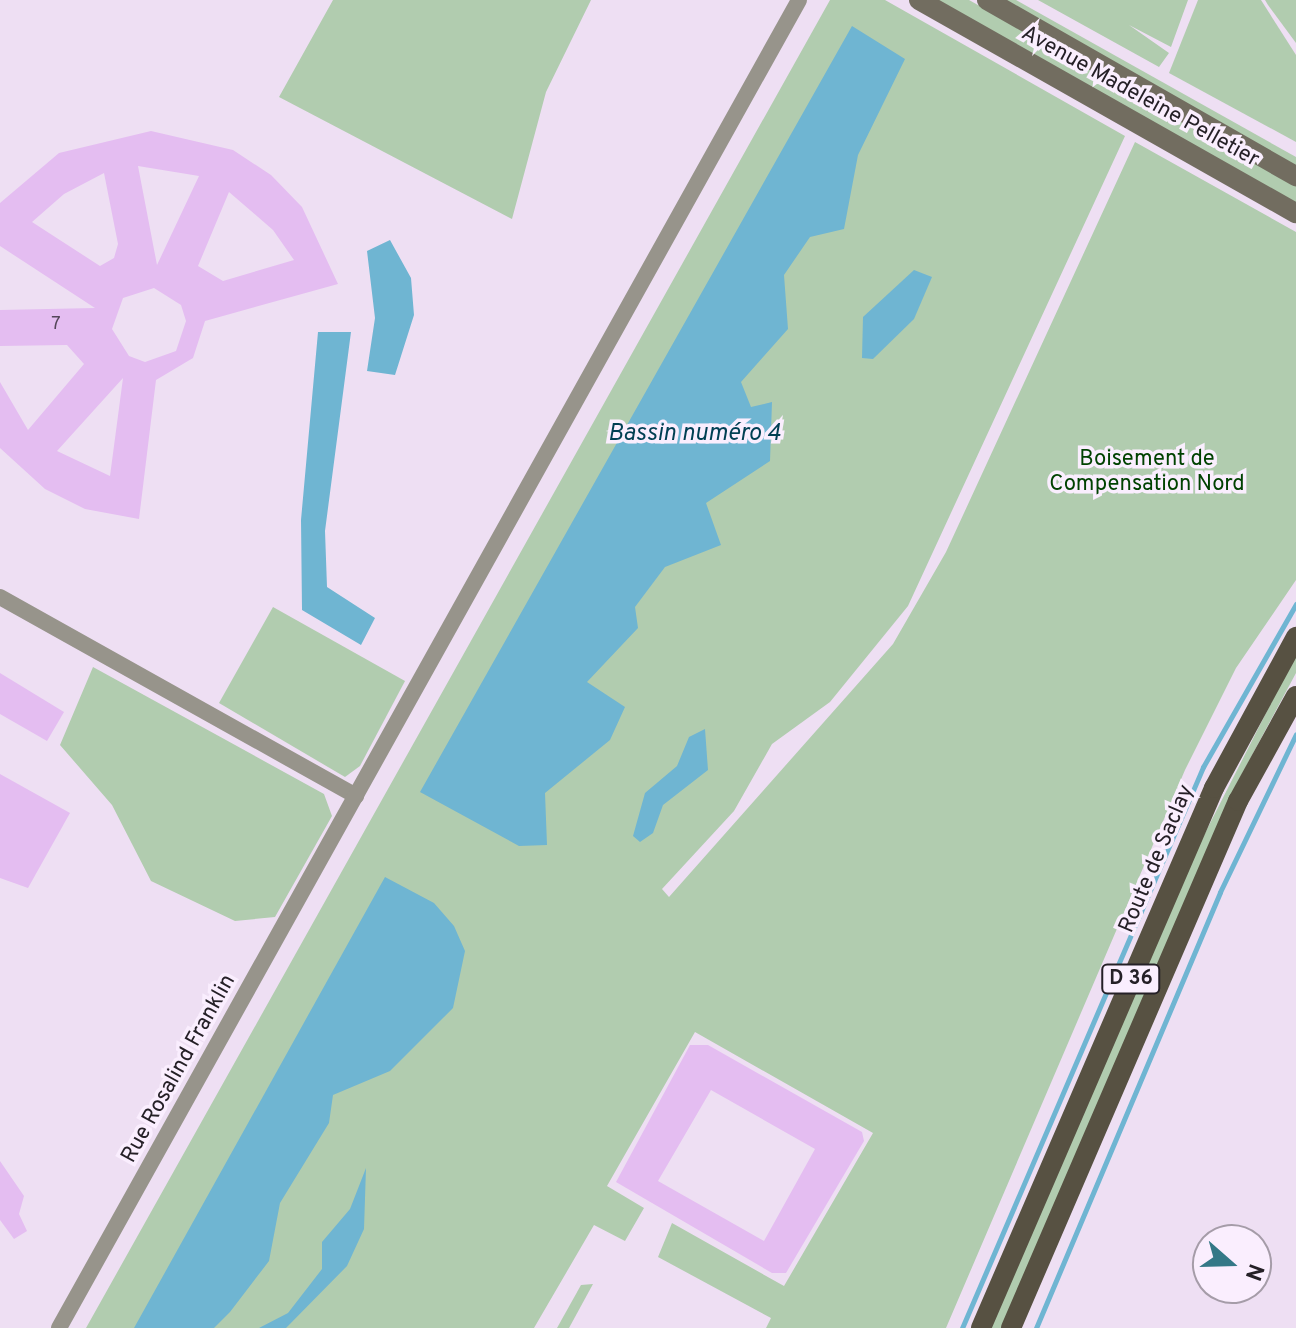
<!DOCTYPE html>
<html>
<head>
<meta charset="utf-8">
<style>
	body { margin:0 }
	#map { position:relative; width:1296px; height:1328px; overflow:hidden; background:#eedff3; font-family:Overpass,sans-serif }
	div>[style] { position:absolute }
	.green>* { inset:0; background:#b1ccaf }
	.water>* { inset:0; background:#6fb5d2 }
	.stream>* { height:5px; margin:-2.5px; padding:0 2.5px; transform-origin:2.5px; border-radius:2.5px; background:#6fb5d2 }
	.building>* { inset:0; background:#e4bdf1 }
	.street>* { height:16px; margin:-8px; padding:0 8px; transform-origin:8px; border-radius:8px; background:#97948b }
	.secondary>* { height:20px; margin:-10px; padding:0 10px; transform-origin:10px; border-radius:10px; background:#726d60 }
	.primary>* { height:20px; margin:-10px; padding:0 10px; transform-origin:10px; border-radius:10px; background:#575142 }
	span { translate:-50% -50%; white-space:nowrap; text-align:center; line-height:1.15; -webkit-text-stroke:7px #faeefe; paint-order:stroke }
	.number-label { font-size:18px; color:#55475a }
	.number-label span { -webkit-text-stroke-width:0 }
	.shield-label span { padding:2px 6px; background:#faeefe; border:2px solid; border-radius:6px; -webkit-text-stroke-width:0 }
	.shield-label { font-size:20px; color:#252027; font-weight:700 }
	.street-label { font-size:22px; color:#252027 }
	.park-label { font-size:22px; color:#004201 }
	.water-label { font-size:24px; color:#003f53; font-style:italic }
	.north { position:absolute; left:1192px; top:1224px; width:80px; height:80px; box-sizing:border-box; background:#faeefe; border:2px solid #a59ca8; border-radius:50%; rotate:110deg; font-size:22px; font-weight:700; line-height:32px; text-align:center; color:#252027 }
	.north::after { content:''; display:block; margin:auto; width:28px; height:36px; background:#347887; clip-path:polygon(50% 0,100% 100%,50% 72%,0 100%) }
</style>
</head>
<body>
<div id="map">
	<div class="green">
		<div style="clip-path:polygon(333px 0,591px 0,546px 92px,512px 219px,279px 97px)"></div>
		<div style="clip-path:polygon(830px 0,885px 0,1125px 136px,908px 606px,830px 702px,772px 744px,734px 811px,662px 889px,669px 897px,893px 644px,946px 552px,1135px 142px,1296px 232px,1296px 580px,1236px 668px,1185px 770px,946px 1328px,766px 1328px,771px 1318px,658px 1257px,672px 1223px,784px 1286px,873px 1133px,695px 1032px,607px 1186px,644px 1208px,625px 1241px,594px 1225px,534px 1328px,86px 1328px)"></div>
		<div style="clip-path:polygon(932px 0,969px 0,1296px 183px,1296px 206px)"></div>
		<div style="clip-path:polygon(1000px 0,1016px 0,1296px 157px,1296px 166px)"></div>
		<div style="clip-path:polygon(1038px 0,1188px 0,1171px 47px,1129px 25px,1169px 53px,1159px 67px)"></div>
		<div style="clip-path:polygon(1198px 0,1261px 0,1296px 55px,1296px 142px,1169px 73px)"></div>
		<div style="clip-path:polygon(1265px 0,1296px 0,1296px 43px,1268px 5px)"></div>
		<div style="clip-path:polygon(273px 607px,405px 681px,360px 766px,345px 777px,219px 703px)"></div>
		<div style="clip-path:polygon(1296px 654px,1296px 673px,1235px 787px,1001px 1328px,991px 1328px,1201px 841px)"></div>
		<div style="clip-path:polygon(93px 667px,324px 794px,332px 816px,275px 917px,235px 921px,151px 881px,112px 805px,60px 745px)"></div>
		<div style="clip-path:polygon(593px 1284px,569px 1328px,557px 1328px,581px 1285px)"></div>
	</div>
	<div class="water">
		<div style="clip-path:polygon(852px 26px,905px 59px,858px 155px,844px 229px,810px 237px,784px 275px,788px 329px,741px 382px,751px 407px,772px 402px,770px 461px,706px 503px,721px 545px,665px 567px,635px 607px,638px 628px,587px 682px,625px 707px,610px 740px,545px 793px,547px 845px,519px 846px,420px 792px)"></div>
		<div style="clip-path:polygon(390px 240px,411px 278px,414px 315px,395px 375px,367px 371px,375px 318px,367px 251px)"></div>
		<div style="clip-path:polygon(914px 270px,932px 277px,914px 319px,873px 359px,862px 358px,863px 317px)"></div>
		<div style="clip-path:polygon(318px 332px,351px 332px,325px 531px,327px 587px,375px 618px,361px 645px,302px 610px,301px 520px)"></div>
		<div style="clip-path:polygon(705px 729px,708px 770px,663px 805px,653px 833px,640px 842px,633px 836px,645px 793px,677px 766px,689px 737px)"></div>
		<div style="clip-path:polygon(385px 877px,434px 903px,454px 926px,465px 951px,453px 1008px,390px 1071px,333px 1095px,329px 1123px,280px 1203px,269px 1261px,230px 1312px,214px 1328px,134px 1328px)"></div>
		<div style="clip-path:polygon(366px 1168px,364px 1229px,347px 1266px,286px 1328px,259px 1328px,288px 1313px,322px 1269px,322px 1242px,350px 1209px)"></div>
	</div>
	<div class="stream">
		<div style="left:962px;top:1328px;width:611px;rotate:-66.75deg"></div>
		<div style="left:1203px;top:767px;width:188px;rotate:-60.3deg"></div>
		<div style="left:1036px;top:1328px;width:473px;rotate:-67.1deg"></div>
		<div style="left:1220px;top:892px;width:175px;rotate:-64.3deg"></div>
	</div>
	<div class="building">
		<div style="clip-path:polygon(evenodd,151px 131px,233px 150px,271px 175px,302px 207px,338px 284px,205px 321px,193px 358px,156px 380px,139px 519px,85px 509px,45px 489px,0 448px,0 382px,28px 430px,84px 364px,67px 345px,0 346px,0 310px,95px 308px,0 246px,0 203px,59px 153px,151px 131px,138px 166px,199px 176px,157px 265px,138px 166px,151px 131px,104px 173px,118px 244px,114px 258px,100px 266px,32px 222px,64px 194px,104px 173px,151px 131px,229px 192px,273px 230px,294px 260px,223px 281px,198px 266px,229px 192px,151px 131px,154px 288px,181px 305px,186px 321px,176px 351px,145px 362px,129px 356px,112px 329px,123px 298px,154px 288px,151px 131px,123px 378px,110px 476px,57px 451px,123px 378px)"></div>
		<div style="clip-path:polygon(0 673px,64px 712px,47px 741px,0 714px)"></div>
		<div style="clip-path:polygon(0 774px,70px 813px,28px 888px,0 878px)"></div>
		<div style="clip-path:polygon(evenodd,690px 1045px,708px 1045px,862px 1132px,864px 1141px,786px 1273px,772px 1273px,616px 1182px,690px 1045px,711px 1090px,815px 1149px,764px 1241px,658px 1181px,711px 1090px)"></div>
		<div style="clip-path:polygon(0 1161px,24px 1196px,19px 1214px,27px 1231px,14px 1239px,0 1220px)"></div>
	</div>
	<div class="street">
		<div style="left:0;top:597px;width:408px;rotate:29.2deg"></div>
		<div style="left:59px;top:1328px;width:1520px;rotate:-60.87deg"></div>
	</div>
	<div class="secondary">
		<div style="left:919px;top:0;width:433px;rotate:29.5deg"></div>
		<div style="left:987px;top:0;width:356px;rotate:29.7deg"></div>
	</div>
	<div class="primary">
		<div style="left:981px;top:1328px;width:588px;rotate:-66.66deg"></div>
		<div style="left:1214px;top:788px;width:172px;rotate:-61.5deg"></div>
		<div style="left:1011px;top:1328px;width:574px;rotate:-66.7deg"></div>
		<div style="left:1238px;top:801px;width:120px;rotate:-61.1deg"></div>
	</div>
	<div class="number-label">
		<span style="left:56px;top:325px">7</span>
	</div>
	<div class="shield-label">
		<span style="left:1131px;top:979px">D 36</span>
	</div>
	<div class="street-label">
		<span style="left:1140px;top:97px;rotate:29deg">Avenue Madeleine Pelletier</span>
		<span style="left:1157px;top:859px;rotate:-67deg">Route de Saclay</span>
		<span style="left:179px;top:1069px;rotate:-61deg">Rue Rosalind Franklin</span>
	</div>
	<div class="park-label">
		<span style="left:1147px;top:472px">Boisement de<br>Compensation Nord</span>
	</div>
	<div class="water-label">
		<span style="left:694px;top:435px">Bassin numéro 4</span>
	</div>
	<div class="north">N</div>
</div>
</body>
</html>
